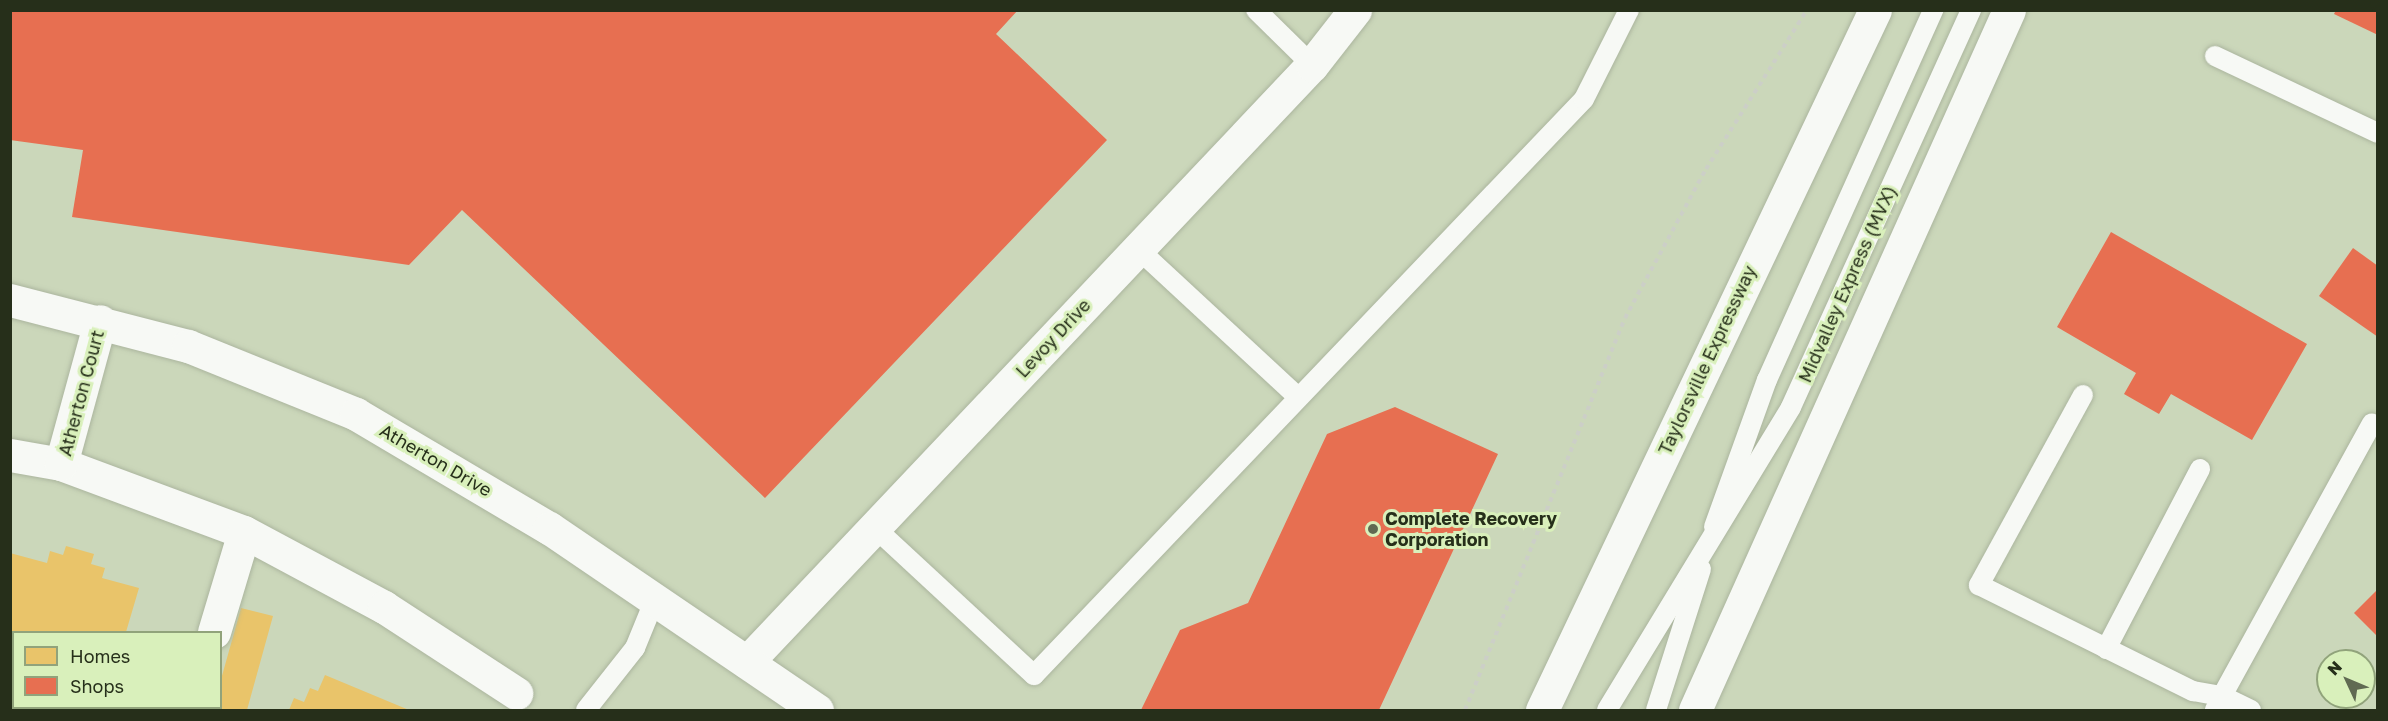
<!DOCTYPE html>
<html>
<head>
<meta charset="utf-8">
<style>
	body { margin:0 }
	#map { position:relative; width:2388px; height:721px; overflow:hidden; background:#cbd7ba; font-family:"Golos Text",sans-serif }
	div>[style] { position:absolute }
	.homes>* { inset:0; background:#e9c46a }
	.shops>* { inset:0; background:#e76f51 }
	.path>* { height:4px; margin-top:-2px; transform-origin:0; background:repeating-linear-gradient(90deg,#cccfc7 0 4.5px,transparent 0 9px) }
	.roads { filter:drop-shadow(0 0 2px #abb59e) drop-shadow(0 0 2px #abb59e) }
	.lane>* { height:20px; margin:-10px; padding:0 10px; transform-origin:10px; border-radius:10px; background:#f7f9f5 }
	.street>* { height:33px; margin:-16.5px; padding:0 16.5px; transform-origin:16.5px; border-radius:16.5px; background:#f7f9f5 }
	.secondary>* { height:33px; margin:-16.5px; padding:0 16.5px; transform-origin:16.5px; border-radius:16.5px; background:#f7f9f5 }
	.primary>* { height:33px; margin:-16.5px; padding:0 16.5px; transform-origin:16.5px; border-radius:16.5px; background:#f7f9f5 }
	.dots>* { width:16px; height:16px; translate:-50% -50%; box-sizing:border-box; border:3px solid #d9f0bb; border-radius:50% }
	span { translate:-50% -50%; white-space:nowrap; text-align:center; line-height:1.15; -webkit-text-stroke:6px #d9f0bb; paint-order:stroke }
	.street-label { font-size:18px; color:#262f1a }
	.poi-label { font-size:18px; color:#262f1a; font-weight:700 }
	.left { translate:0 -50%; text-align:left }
	.frame { position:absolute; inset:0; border:12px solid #262f1a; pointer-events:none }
	.legend { position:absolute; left:12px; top:631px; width:210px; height:78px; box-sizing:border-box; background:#d9f0bb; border:2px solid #91a37b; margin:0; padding:8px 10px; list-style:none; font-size:18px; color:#262f1a }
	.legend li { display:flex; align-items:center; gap:12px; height:30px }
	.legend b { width:30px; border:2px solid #91a37b }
	.north { position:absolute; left:2316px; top:649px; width:60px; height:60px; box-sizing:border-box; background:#d9f0bb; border:2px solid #91a37b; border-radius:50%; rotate:314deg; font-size:16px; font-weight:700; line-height:24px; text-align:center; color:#262f1a }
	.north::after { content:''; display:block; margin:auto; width:21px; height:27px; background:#606a52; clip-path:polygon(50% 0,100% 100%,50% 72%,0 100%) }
</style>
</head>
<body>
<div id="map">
	<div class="homes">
		<div style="clip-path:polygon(66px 546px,94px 554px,91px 564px,105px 568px,102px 578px,139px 588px,126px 632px,14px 632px,10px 649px,10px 553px,47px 563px,50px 551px,63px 555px)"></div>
		<div style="clip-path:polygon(241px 608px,273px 616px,247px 710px,213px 710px,220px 708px,220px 683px)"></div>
		<div style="clip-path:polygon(325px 675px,409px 710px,289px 710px,294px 698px,304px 702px,310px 688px,318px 691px)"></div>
	</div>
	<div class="shops">
		<div style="clip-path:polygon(10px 10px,1018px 10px,996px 34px,1107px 140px,765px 498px,462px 210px,409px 265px,72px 217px,83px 150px,10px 140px)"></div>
		<div style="clip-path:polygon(2336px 10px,2378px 10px,2378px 35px,2334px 14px)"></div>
		<div style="clip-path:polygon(2111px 232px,2307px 344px,2252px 440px,2171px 394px,2159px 414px,2124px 394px,2136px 373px,2057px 327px)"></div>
		<div style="clip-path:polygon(2353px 248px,2378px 266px,2378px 337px,2319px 296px)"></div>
		<div style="clip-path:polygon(1395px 407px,1498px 454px,1379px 710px,1141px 710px,1180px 630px,1248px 603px,1327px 434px)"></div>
		<div style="clip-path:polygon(2378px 589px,2378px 637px,2354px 613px)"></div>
	</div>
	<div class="path">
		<div style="left:10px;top:684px;width:4px;rotate:14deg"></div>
		<div style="left:94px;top:708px;width:11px;rotate:10deg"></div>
		<div style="left:1465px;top:710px;width:423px;rotate:-67.8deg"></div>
		<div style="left:1625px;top:318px;width:170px;rotate:-61.5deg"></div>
		<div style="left:1706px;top:169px;width:188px;rotate:-57.6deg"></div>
	</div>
	<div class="roads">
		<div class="lane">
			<div style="left:1256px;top:10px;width:78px;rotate:44.5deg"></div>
			<div style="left:2215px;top:56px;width:180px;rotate:25.3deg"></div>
			<div style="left:1138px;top:249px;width:218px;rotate:42.8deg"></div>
			<div style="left:2083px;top:395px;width:217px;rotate:118.7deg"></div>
			<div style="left:1979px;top:585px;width:239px;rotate:26.4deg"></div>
			<div style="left:2193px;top:691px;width:29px;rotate:10deg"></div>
			<div style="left:2222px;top:696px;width:16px;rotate:117deg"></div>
			<div style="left:874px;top:527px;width:218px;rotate:42.8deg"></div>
			<div style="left:1034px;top:675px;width:796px;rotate:-46.32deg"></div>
			<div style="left:1584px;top:99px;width:100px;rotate:-63.2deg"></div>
			<div style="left:1714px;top:527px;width:156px;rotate:-70.2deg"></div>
			<div style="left:1767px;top:380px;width:406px;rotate:-65.8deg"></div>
			<div style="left:2106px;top:649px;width:203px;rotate:-62.4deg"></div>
			<div style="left:586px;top:710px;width:79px;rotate:-51.7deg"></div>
			<div style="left:635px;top:648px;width:53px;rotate:-67.8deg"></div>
			<div style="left:1607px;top:710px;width:354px;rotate:-58.7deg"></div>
			<div style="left:1791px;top:407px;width:436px;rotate:-65.6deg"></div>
			<div style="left:1656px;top:710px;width:148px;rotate:-72.3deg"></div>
			<div style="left:2251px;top:710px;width:32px;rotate:-154deg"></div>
			<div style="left:2222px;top:696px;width:311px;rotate:-61.2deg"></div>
		</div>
		<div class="street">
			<div style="left:10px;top:455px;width:52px;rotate:10deg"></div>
			<div style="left:61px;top:464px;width:195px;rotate:20.4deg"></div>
			<div style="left:244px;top:532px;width:159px;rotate:28.2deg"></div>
			<div style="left:384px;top:607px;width:158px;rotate:33.1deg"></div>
			<div style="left:61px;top:464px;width:148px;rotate:-74.7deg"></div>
			<div style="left:214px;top:632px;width:104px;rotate:-73.3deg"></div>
			<div style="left:747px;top:662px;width:822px;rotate:-46.58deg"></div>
			<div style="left:1312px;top:65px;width:70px;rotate:-52deg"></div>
			<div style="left:192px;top:710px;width:2px;rotate:-63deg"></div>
		</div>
		<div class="secondary">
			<div style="left:10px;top:300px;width:184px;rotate:14.5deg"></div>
			<div style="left:188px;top:346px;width:181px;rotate:22deg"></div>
			<div style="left:356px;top:414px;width:224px;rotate:30.6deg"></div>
			<div style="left:549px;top:528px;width:324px;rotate:34.2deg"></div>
		</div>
		<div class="primary">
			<div style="left:1542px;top:710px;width:775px;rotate:-64.56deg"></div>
			<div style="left:1695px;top:710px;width:767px;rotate:-65.84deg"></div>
		</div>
	</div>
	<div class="dots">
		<div style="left:1373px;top:529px;background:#606a52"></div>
	</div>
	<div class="street-label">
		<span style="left:1847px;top:284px;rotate:-66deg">Midvalley Express (MVX)</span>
		<span style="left:1053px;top:338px;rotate:-47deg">Levoy Drive</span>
		<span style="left:1707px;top:360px;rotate:-65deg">Taylorsville Expressway</span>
		<span style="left:81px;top:393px;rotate:-75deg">Atherton Court</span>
		<span style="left:436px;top:460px;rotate:30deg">Atherton Drive</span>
	</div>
	<div class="poi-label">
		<span class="left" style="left:1385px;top:529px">Complete Recovery<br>Corporation</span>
	</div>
	<div class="frame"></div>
	<ul class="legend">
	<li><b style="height:16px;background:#e9c46a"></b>Homes</li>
	<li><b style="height:16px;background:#e76f51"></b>Shops</li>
	</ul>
	<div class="north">N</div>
</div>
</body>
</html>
